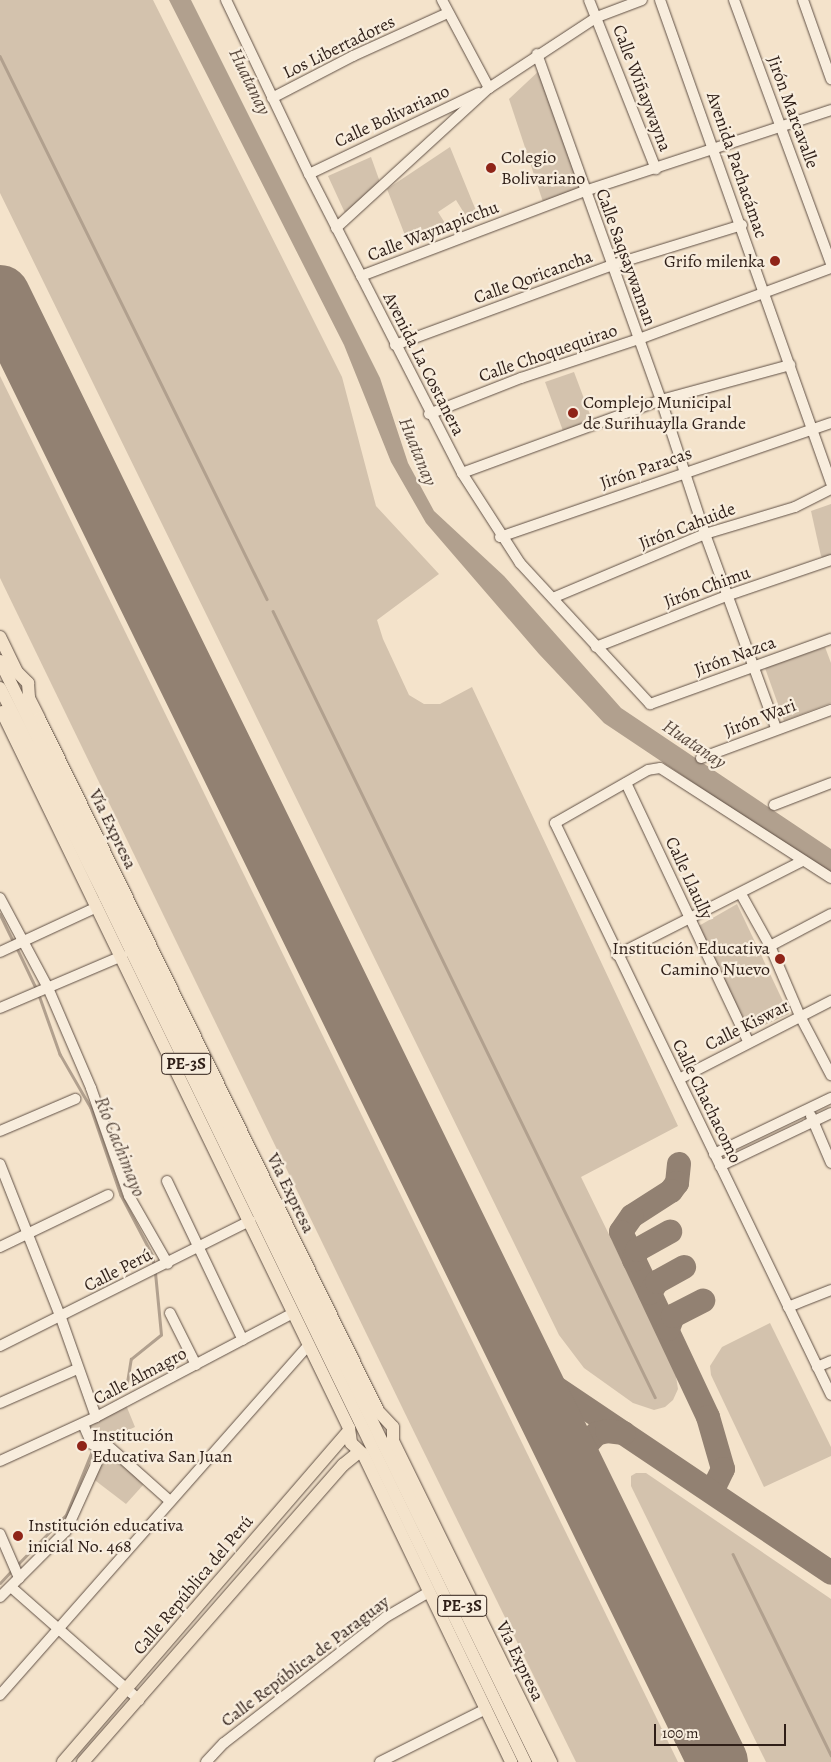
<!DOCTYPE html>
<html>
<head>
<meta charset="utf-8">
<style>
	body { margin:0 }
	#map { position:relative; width:831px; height:1762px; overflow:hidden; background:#f4e3cb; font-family:Alegreya,serif }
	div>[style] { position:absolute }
	.green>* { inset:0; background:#d3c2ad }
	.water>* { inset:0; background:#b1a08e }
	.stream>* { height:2.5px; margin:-1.25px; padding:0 1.25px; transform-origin:1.25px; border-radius:1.25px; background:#b1a08e }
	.taxiway>* { height:24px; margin:-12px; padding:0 12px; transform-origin:12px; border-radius:12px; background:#928172 }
	.runway>* { height:60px; margin:-30px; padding:0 30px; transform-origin:30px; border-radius:30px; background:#928172 }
	.roads { filter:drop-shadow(0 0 1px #605045) drop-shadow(0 0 1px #605045) }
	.minor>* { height:10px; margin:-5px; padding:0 5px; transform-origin:5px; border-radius:5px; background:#f8eddd }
	.major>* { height:12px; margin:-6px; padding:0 6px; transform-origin:6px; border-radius:6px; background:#f4e3cb }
	.dots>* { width:14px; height:14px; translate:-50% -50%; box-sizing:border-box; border:2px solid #f8eddd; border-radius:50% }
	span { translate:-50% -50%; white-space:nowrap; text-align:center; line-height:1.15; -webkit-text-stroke:4.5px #f8eddd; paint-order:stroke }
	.shield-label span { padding:1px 4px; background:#f8eddd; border:1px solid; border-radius:4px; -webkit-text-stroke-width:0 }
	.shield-label { font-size:16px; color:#2f1f18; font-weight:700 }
	.street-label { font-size:18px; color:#2f1f18 }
	.poi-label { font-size:18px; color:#2f1f18 }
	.left { translate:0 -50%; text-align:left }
	.right { translate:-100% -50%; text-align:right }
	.water-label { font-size:19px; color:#5c4c41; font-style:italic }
	.scale { position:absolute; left:654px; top:1724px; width:132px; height:22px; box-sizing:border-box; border:2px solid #2f1f18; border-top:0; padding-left:6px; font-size:15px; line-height:18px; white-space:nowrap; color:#2f1f18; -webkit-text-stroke:4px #f8eddd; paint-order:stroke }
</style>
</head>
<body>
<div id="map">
	<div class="green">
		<div style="clip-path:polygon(0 0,153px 0,342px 377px,376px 506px,439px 574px,377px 620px,383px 639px,409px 695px,424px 704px,440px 704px,472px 687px,678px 1126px,581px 1177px,675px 1370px,678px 1389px,673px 1400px,665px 1407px,654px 1410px,633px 1403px,584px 1368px,559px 1335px,0 193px)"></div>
		<div style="clip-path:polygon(542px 68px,586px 193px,545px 208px,509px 99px)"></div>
		<div style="clip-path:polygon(450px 147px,479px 218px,469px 221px,456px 200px,438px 212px,450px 231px,408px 243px,387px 189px)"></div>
		<div style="clip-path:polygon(371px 157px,381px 185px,345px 213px,328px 176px)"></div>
		<div style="clip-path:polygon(574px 372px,595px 428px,566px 439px,545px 382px)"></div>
		<div style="clip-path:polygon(0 376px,594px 1590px,678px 1762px,576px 1762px,416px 1436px,0 578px)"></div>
		<div style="clip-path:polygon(831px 504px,831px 563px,829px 563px,821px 556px,811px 511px)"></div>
		<div style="clip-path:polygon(825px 647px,831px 663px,831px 703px,784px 721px,765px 668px)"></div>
		<div style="clip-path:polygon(737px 904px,789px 1014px,747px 1033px,697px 927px)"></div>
		<div style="clip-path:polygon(770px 1323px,831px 1447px,831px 1456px,764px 1487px,711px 1375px,710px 1366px,722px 1347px)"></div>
		<div style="clip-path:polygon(126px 1405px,135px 1427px,99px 1443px,88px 1425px)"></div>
		<div style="clip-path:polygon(110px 1454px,144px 1484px,126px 1504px,92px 1478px)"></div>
		<div style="clip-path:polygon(636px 1473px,646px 1473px,831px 1599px,831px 1762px,766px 1762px,631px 1486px,631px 1476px)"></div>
	</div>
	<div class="water">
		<div style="clip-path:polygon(169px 0,191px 0,380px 378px,408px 463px,434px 511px,504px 576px,621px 708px,831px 849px,831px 875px,604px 723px,539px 654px,426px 523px,391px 462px,344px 345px)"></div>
	</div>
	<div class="stream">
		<div style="left:0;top:56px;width:605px;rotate:63.82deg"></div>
		<div style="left:273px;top:611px;width:874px;rotate:64.08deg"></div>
		<div style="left:0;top:914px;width:32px;rotate:64deg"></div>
		<div style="left:17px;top:948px;width:47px;rotate:64.5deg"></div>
		<div style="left:39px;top:995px;width:63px;rotate:70.4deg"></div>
		<div style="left:60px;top:1054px;width:62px;rotate:60.1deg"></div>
		<div style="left:91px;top:1108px;width:92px;rotate:71deg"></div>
		<div style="left:121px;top:1195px;width:69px;rotate:62.3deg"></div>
		<div style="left:153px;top:1256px;width:9px;rotate:84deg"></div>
		<div style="left:126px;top:1389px;width:30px;rotate:-81deg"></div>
		<div style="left:131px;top:1359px;width:38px;rotate:-39deg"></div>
		<div style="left:161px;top:1335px;width:62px;rotate:-95.5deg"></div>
		<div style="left:733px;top:1554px;width:224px;rotate:64deg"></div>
		<div style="left:17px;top:1565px;width:70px;rotate:-45.6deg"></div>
		<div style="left:66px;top:1515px;width:74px;rotate:-67.9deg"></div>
		<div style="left:0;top:1583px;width:19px;rotate:-47deg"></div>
	</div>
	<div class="taxiway">
		<div style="left:679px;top:1164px;width:19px;rotate:96deg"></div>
		<div style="left:677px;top:1183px;width:10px;rotate:127deg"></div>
		<div style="left:671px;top:1191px;width:46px;rotate:147.3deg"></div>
		<div style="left:632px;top:1216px;width:19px;rotate:125deg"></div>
		<div style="left:621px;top:1232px;width:204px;rotate:64.8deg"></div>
		<div style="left:708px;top:1417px;width:54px;rotate:73.9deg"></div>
		<div style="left:723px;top:1469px;width:25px;rotate:116deg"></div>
		<div style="left:634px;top:1260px;width:10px;rotate:-73deg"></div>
		<div style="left:637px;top:1250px;width:38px;rotate:-29deg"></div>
		<div style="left:650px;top:1293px;width:13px;rotate:-58deg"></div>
		<div style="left:657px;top:1282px;width:31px;rotate:-29deg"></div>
		<div style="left:668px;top:1329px;width:14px;rotate:-69deg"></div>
		<div style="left:673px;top:1316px;width:34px;rotate:-27deg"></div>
		<div style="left:525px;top:1367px;width:369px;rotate:33.9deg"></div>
		<div style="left:571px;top:1462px;width:38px;rotate:-48deg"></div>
		<div style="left:596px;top:1434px;width:11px;rotate:-15deg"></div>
		<div style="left:607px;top:1431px;width:17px;rotate:7deg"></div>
	</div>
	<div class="runway">
		<div style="left:0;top:295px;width:1633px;rotate:63.92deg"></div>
	</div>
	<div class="roads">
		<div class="minor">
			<div style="left:226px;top:0;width:193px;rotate:64.5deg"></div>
			<div style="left:309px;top:174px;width:336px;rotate:62.9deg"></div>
			<div style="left:462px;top:473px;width:107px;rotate:57.2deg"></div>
			<div style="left:520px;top:563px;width:192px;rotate:47.3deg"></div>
			<div style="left:650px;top:704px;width:192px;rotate:-19.8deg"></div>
			<div style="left:442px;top:0;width:100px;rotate:61.9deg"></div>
			<div style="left:589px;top:0;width:182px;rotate:68.4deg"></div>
			<div style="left:660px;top:0;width:512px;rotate:70.5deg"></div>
			<div style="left:734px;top:0;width:281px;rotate:69.8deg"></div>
			<div style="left:803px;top:0;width:84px;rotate:70.5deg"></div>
			<div style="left:537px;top:54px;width:368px;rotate:70.3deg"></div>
			<div style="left:661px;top:400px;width:141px;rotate:71.8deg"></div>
			<div style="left:705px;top:534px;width:207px;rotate:69.9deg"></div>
			<div style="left:272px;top:98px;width:91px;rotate:-27.4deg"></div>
			<div style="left:353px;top:56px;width:104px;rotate:-24.4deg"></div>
			<div style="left:309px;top:174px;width:188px;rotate:-25.5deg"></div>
			<div style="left:336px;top:228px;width:207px;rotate:-42.5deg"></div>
			<div style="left:489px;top:88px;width:129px;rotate:-33.3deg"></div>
			<div style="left:597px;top:17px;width:48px;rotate:-20.7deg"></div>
			<div style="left:361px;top:276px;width:240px;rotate:-20.8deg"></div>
			<div style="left:585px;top:191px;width:259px;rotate:-18.2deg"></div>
			<div style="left:395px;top:345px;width:231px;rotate:-20.2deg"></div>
			<div style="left:612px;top:265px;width:136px;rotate:-17.1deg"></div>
			<div style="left:429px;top:414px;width:99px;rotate:-21.4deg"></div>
			<div style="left:521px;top:378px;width:124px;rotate:-18.3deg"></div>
			<div style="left:639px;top:339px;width:205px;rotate:-20.3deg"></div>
			<div style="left:462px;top:473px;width:212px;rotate:-20.1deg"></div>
			<div style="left:661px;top:400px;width:134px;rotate:-15.2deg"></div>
			<div style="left:500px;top:537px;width:350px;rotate:-19deg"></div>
			<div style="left:555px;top:597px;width:163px;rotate:-22.8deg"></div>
			<div style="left:705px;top:534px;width:94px;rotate:-16.7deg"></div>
			<div style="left:795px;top:507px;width:40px;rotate:-26.6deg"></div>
			<div style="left:596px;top:647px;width:143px;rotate:-21.4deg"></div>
			<div style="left:729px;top:595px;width:108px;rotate:-18.9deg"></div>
			<div style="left:701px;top:758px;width:139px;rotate:-20.3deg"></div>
			<div style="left:626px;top:783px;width:285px;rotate:64.7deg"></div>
			<div style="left:774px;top:805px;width:61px;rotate:-21.1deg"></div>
			<div style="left:831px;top:878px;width:203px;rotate:-147.2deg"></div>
			<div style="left:660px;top:768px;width:12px;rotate:171deg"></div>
			<div style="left:648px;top:770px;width:107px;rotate:150.3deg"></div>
			<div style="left:555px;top:823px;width:635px;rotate:64.24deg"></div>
			<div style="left:741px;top:894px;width:60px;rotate:60.9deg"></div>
			<div style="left:770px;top:946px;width:76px;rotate:66.8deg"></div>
			<div style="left:800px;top:1016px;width:67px;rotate:62.3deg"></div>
			<div style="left:0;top:898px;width:102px;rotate:61.9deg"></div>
			<div style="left:48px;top:988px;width:109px;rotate:66.7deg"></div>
			<div style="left:91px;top:1088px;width:114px;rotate:70.6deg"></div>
			<div style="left:129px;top:1196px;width:78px;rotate:60.2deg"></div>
			<div style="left:770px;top:946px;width:69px;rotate:-27.7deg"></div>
			<div style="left:0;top:952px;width:107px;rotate:-24.9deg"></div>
			<div style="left:617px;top:955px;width:208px;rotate:-26.9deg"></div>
			<div style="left:0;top:1008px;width:133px;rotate:-23.1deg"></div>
			<div style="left:679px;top:1079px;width:171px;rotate:-27.2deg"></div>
			<div style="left:811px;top:1116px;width:51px;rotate:66.9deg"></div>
			<div style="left:0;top:1131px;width:82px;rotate:-23.1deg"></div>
			<div style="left:714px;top:1154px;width:130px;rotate:-25.6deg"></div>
			<div style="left:0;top:1164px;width:166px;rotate:68.4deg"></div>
			<div style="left:61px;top:1318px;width:105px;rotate:70.5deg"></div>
			<div style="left:720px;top:1166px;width:123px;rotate:-25.5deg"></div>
			<div style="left:167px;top:1181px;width:176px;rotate:64.5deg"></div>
			<div style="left:0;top:1247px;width:120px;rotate:-25.7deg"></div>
			<div style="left:788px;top:1307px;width:46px;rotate:-21.6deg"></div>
			<div style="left:170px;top:1313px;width:58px;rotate:63.4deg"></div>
			<div style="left:0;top:1346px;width:280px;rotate:-26.6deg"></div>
			<div style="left:817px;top:1367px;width:15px;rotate:-23deg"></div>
			<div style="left:0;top:1403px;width:84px;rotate:-23.8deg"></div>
			<div style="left:83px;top:1424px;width:22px;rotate:66deg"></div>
			<div style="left:92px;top:1444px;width:12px;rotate:14deg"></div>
			<div style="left:104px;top:1447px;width:4px;rotate:-56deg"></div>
			<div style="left:106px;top:1444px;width:86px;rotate:41.7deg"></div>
			<div style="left:0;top:1461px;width:106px;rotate:-24.6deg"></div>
			<div style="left:96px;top:1417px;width:223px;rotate:-27.8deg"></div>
			<div style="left:0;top:1534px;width:48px;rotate:66.6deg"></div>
			<div style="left:19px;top:1578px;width:27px;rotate:135deg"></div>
			<div style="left:19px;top:1578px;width:66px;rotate:-45deg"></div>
			<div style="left:66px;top:1531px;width:92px;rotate:-65.7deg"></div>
			<div style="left:11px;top:1587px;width:171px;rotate:41.4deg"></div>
			<div style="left:0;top:1695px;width:467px;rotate:-48.6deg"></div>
			<div style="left:206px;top:1762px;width:26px;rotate:-47deg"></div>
			<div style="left:224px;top:1743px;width:205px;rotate:-37.9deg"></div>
			<div style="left:386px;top:1617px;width:50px;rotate:-30.2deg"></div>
			<div style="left:380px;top:1762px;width:119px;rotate:-26.6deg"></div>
		</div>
		<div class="major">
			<div style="left:0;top:637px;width:39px;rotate:64deg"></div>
			<div style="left:17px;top:672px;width:16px;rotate:45deg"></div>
			<div style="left:28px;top:683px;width:15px;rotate:86deg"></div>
			<div style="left:29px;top:698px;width:22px;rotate:63deg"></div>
			<div style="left:39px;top:718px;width:771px;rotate:63.93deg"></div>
			<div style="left:378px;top:1411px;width:22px;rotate:47deg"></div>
			<div style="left:393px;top:1427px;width:14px;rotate:90deg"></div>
			<div style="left:393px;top:1441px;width:358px;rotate:63.8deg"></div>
			<div style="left:0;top:661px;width:1226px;rotate:63.92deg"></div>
			<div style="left:0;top:688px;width:234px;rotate:63.3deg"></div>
			<div style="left:105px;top:897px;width:962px;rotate:64.1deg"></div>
			<div style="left:2px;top:712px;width:796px;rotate:64.14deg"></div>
			<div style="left:349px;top:1428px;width:15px;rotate:82deg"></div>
			<div style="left:351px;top:1443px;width:16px;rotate:43deg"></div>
			<div style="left:363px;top:1454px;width:342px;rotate:64.3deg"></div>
			<div style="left:63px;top:1762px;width:437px;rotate:-49.2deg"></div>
			<div style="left:83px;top:1762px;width:395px;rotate:-48.8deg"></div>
			<div style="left:343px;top:1465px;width:21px;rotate:-39deg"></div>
		</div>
	</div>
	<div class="dots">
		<div style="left:491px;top:168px;background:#8f2418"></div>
		<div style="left:775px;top:261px;background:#8f2418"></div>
		<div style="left:573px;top:413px;background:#8f2418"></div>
		<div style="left:780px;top:959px;background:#8f2418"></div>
		<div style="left:82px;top:1446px;background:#8f2418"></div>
		<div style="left:18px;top:1536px;background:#8f2418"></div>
	</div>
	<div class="shield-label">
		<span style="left:186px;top:1064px">PE-3S</span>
		<span style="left:462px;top:1606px">PE-3S</span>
	</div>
	<div class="street-label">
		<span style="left:339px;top:47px;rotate:-26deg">Los Libertadores</span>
		<span style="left:642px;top:88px;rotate:69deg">Calle Wiñaywayna</span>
		<span style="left:793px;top:112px;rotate:70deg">Jirón Marcavalle</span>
		<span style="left:392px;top:116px;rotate:-25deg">Calle Bolivariano</span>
		<span style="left:737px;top:165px;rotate:71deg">Avenida Pachacámac</span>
		<span style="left:433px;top:231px;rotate:-21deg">Calle Waynapicchu</span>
		<span style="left:626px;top:257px;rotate:70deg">Calle Saqsaywaman</span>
		<span style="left:533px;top:277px;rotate:-20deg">Calle Qoricancha</span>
		<span style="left:548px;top:353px;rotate:-19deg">Calle Choquequirao</span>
		<span style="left:424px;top:364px;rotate:63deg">Avenida La Costanera</span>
		<span style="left:646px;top:468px;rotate:-19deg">Jirón Paracas</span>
		<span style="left:687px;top:526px;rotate:-21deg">Jirón Cahuide</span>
		<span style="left:707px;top:587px;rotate:-20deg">Jirón Chimu</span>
		<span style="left:735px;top:656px;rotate:-20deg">Jirón Nazca</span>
		<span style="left:760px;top:718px;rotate:-21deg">Jirón Wari</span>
		<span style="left:113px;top:829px;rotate:64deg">Vía Expresa</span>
		<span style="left:689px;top:878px;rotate:65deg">Calle Llaully</span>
		<span style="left:747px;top:1025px;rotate:-27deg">Calle Kiswar</span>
		<span style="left:707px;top:1101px;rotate:64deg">Calle Chachacomo</span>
		<span style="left:291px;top:1193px;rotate:64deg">Vía Expresa</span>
		<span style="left:118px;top:1270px;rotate:-27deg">Calle Perú</span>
		<span style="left:140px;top:1376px;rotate:-28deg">Calle Almagro</span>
		<span style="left:193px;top:1585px;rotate:-50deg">Calle República del Perú</span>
		<span style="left:305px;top:1661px;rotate:-37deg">Calle República de Paraguay</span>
		<span style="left:520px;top:1661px;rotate:64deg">Vía Expresa</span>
	</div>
	<div class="poi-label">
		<span class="left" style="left:501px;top:168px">Colegio<br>Bolivariano</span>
		<span class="right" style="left:765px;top:261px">Grifo milenka</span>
		<span class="left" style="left:583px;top:413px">Complejo Municipal<br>de Surihuaylla Grande</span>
		<span class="right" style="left:770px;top:959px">Institución Educativa<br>Camino Nuevo</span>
		<span class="left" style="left:92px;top:1446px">Institución<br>Educativa San Juan</span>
		<span class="left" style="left:28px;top:1536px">Institución educativa<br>inicial No. 468</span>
	</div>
	<div class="water-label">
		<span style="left:249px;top:82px;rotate:64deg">Huatanay</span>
		<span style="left:417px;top:452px;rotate:68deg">Huatanay</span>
		<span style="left:694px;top:745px;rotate:34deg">Huatanay</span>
		<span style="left:119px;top:1147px;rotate:68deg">Río Cachimayo</span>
	</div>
	<div class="scale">100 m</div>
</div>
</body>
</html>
